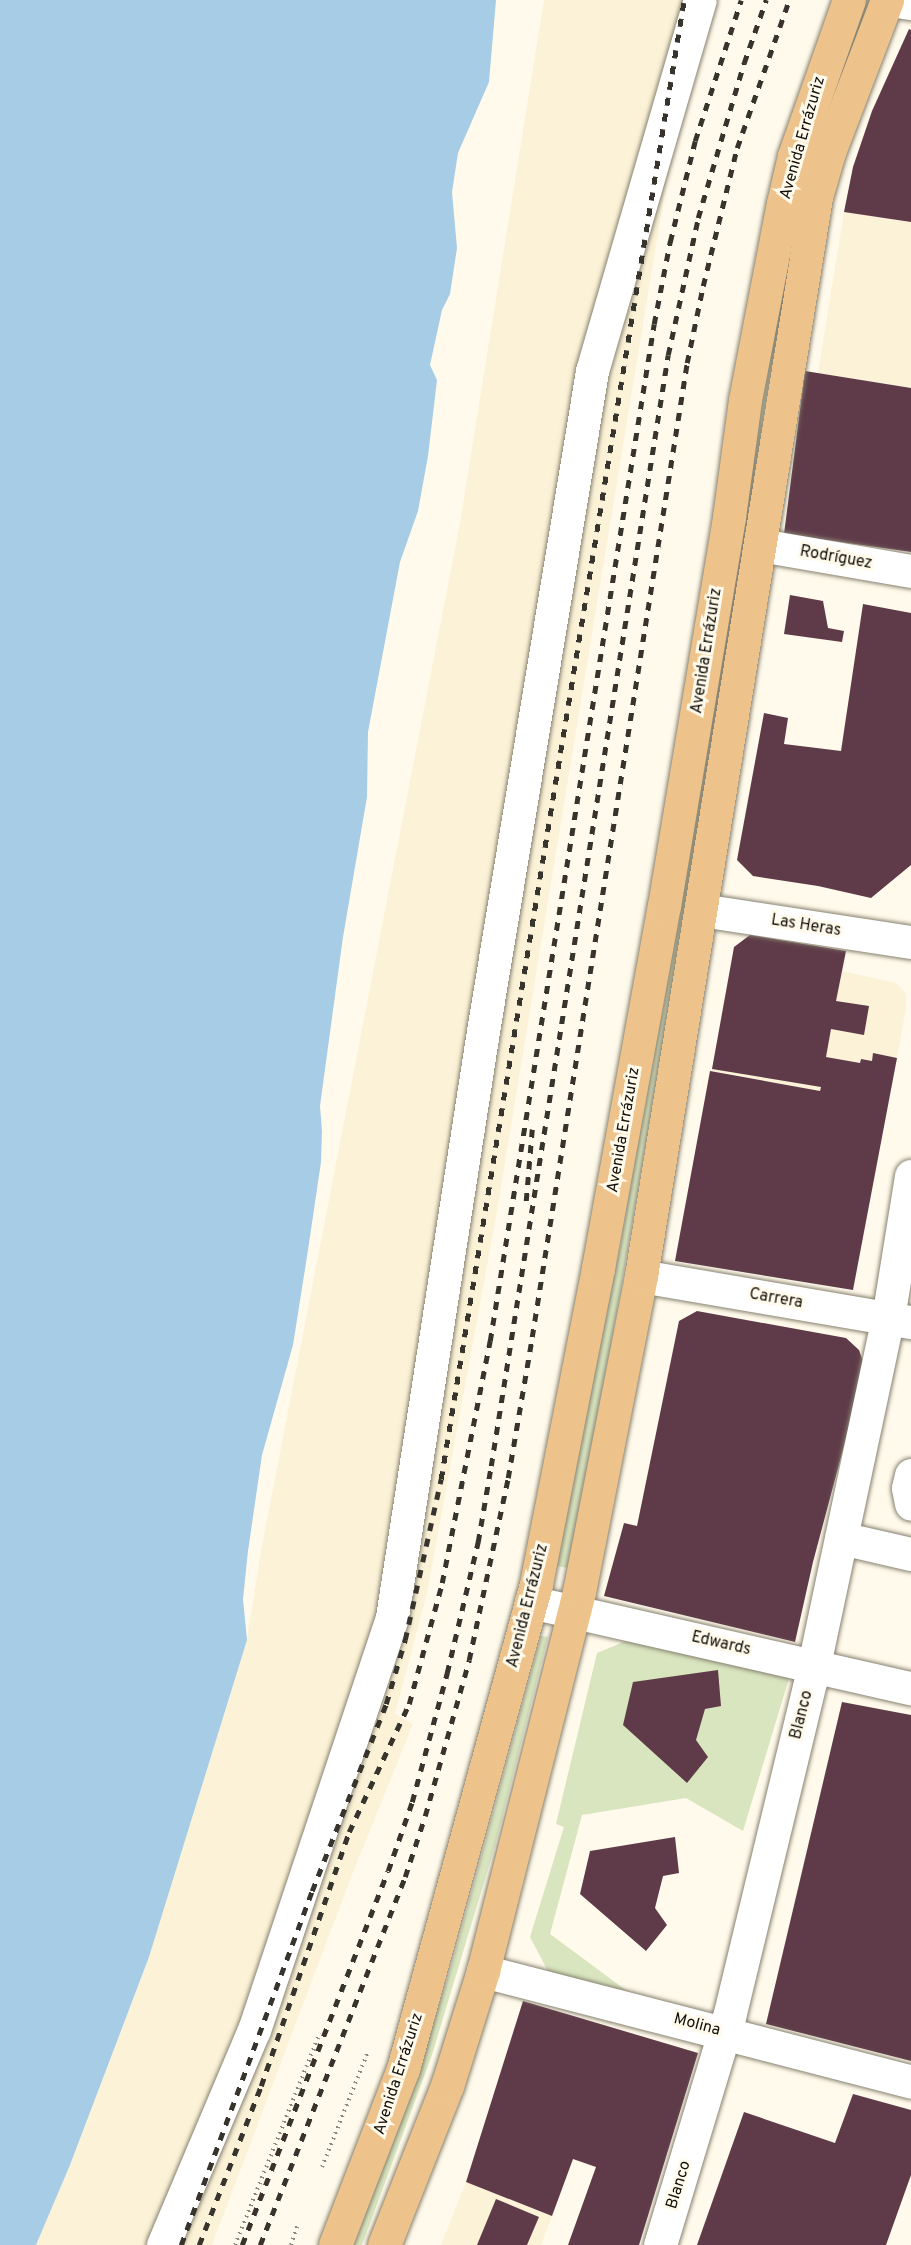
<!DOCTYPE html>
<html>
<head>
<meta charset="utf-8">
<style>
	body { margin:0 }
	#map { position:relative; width:911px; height:2245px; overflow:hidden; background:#fffaeb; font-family:Overpass,sans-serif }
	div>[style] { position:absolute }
	.built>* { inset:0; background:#fbf2d7 }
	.green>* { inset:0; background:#d8e5bf }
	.water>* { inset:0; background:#a7cde6 }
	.building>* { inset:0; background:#5f3b49 }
	.path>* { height:4px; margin-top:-2px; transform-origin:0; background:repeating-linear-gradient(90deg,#8a877c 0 1.5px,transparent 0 6px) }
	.roads { filter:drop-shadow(0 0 2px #878170) drop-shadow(0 0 2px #878170) }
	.minor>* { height:33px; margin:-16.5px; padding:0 16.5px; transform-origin:16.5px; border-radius:16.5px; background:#fff }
	.major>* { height:33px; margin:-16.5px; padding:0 16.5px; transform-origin:16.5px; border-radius:16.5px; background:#eec38b }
	.rail>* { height:4.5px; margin-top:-2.25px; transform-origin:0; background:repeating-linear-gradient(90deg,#36342d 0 8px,transparent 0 16px) }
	span { translate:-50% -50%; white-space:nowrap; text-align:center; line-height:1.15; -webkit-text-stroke:6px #fffaeb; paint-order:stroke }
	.street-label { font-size:16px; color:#110f09 }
</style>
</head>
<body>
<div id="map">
	<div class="built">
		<div style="clip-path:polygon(544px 0,714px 0,672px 148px,497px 1211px,427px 1593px,395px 1714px,413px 1724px,352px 1875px,212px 2245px,36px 2245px,70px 2165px,149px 1957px,247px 1640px,261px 1551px,460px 523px)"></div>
		<div style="clip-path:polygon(844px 212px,911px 222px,911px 388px,818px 373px)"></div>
		<div style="clip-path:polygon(750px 935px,846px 951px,842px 971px,896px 983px,906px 994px,906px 1008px,897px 1058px,873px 1054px,872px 1061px,861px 1059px,860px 1063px,826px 1057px,820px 1091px,712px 1071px,734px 947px)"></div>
		<div style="clip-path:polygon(466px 2182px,552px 2216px,541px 2245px,441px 2245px)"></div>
	</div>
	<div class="green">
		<div style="clip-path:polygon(863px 0,871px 0,816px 138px,801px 197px,771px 367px,751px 502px,741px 500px,794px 185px)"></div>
		<div style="clip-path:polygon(728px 587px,741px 590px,613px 1334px,568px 1568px,556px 1566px,621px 1242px)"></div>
		<div style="clip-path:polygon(541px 1636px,548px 1637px,495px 1846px,432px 2055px,362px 2245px,354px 2245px,431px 2032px,452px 1964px)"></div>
		<div style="clip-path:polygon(631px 1639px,790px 1675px,743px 1831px,686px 1798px,582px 1815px,550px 1934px,627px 1991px,549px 1973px,530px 1937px,564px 1827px,556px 1824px,597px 1653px)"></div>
	</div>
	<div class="water">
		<div style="clip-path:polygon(0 0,496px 0,489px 82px,458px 153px,452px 192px,457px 248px,450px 294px,442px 310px,430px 365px,437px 380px,428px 456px,418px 511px,400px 562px,368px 732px,367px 797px,343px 937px,320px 1106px,322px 1131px,321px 1162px,308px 1250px,293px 1345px,262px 1455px,248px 1551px,243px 1599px,247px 1640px,149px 1957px,70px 2165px,36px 2245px,0 2245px)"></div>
	</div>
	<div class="building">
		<div style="clip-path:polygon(909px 29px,911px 30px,911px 222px,844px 212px,853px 167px,872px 111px)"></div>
		<div style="clip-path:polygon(805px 371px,911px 388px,911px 552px,784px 534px)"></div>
		<div style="clip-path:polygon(790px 595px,823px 601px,828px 628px,844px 631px,842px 642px,784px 634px)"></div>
		<div style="clip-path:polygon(863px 604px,911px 613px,911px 865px,871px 898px,818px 886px,753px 876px,737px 860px,764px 713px,788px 718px,784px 744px,841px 751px)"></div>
		<div style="clip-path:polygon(750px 935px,846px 951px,836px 1001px,869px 1006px,864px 1035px,831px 1029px,826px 1057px,860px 1063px,861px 1059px,872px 1061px,873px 1053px,897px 1058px,853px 1290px,675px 1261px,710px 1071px,820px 1091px,821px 1087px,712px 1069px,734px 947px)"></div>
		<div style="clip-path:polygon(697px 1311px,846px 1338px,859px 1350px,865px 1367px,813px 1562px,795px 1642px,604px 1596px,624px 1523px,637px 1526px,679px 1321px)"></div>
		<div style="clip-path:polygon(718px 1670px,721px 1706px,705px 1709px,696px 1740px,708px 1757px,687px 1783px,623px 1725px,633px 1682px)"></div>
		<div style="clip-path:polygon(842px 1702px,911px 1715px,911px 2061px,766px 2024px)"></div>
		<div style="clip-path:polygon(675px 1837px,679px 1873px,663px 1876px,655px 1908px,667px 1925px,646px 1951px,580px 1894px,590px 1851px)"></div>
		<div style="clip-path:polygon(523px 2001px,698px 2053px,639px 2245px,568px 2245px,596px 2167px,573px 2159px,552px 2216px,466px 2182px)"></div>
		<div style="clip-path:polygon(853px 2094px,911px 2110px,911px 2175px,886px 2245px,697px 2245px,744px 2112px,835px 2143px)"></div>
		<div style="clip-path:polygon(496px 2199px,539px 2217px,527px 2245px,477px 2245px)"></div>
	</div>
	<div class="path">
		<div style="left:322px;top:2167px;width:122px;rotate:-68.3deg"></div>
		<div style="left:235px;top:2245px;width:228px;rotate:-68.2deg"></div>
		<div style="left:291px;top:2245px;width:22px;rotate:-72deg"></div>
	</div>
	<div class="roads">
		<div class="minor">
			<div style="left:891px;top:0;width:20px;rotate:9deg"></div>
			<div style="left:760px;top:545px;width:153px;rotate:9.8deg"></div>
			<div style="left:701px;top:910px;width:212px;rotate:8.7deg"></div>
			<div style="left:641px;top:1276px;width:274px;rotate:9.7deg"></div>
			<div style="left:911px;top:1475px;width:13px;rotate:103deg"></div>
			<div style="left:908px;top:1488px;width:16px;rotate:79deg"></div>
			<div style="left:841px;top:1538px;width:72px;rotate:12.9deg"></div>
			<div style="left:531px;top:1602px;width:390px;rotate:12.8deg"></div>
			<div style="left:483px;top:1971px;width:442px;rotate:14.5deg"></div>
			<div style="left:163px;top:2245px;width:233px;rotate:-67.1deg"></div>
			<div style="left:254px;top:2030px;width:435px;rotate:-71.5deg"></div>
			<div style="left:392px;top:1617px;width:599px;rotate:-81.17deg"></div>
			<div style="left:484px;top:1025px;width:663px;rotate:-80.62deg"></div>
			<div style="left:592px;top:371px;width:386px;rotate:-73.8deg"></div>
			<div style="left:660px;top:2245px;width:238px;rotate:-73.2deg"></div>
			<div style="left:729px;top:2017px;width:348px;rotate:-76.4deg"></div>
			<div style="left:811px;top:1679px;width:369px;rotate:-78deg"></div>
			<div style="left:888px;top:1318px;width:144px;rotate:-80.8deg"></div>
		</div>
		<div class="major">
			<div style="left:335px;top:2245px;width:189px;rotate:-68.9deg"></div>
			<div style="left:403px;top:2069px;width:503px;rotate:-74.66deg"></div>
			<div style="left:536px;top:1584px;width:322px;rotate:-78.9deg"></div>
			<div style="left:598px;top:1268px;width:368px;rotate:-79.7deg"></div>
			<div style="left:664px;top:906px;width:394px;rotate:-80.5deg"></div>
			<div style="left:729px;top:517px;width:118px;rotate:-82.2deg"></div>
			<div style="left:745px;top:400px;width:201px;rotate:-79.1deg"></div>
			<div style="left:783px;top:203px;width:48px;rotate:-76.8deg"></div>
			<div style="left:794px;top:156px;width:165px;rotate:-70.6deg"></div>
			<div style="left:384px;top:2245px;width:171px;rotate:-68.4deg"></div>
			<div style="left:447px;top:2086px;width:121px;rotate:-72.6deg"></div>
			<div style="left:483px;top:1971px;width:391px;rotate:-75.8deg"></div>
			<div style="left:579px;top:1592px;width:322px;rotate:-78.9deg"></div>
			<div style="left:641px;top:1276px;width:1093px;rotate:-80.79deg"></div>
			<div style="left:816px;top:197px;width:47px;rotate:-73.9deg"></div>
			<div style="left:829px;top:152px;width:163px;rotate:-69.1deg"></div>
		</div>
	</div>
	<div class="rail">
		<div style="left:526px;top:1201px;width:72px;rotate:-85.2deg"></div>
		<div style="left:181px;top:2245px;width:377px;rotate:-69.7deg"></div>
		<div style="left:312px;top:1891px;width:201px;rotate:-68.4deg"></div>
		<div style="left:386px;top:1704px;width:67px;rotate:-73.5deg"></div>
		<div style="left:405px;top:1640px;width:165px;rotate:-77.4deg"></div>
		<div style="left:441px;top:1479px;width:1499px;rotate:-80.67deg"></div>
		<div style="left:199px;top:2245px;width:171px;rotate:-68.7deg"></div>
		<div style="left:261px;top:2086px;width:269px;rotate:-70.9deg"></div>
		<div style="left:349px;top:1832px;width:141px;rotate:-64.9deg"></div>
		<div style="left:409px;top:1704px;width:125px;rotate:-74.7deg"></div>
		<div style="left:442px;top:1583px;width:247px;rotate:-78.8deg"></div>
		<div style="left:490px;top:1341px;width:1030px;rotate:-80.84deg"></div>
		<div style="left:654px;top:324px;width:84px;rotate:-79deg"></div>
		<div style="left:670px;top:242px;width:104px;rotate:-76.1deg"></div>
		<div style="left:695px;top:141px;width:148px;rotate:-71.9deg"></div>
		<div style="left:242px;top:2245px;width:401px;rotate:-68.7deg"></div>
		<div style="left:388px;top:1871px;width:73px;rotate:-70.8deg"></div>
		<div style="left:412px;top:1802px;width:134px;rotate:-74.8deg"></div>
		<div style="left:447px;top:1673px;width:135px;rotate:-76.7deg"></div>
		<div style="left:478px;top:1542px;width:77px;rotate:-80.3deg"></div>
		<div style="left:491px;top:1466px;width:1125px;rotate:-80.95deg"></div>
		<div style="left:668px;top:355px;width:140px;rotate:-77.6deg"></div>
		<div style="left:698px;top:218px;width:162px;rotate:-73.5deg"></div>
		<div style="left:744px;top:63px;width:67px;rotate:-70.8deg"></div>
		<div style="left:260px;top:2245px;width:396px;rotate:-68.5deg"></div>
		<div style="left:405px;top:1877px;width:64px;rotate:-71.8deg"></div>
		<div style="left:425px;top:1816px;width:162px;rotate:-74.2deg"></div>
		<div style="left:469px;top:1660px;width:186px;rotate:-77.9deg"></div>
		<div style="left:508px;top:1478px;width:143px;rotate:-80.3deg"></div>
		<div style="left:532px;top:1337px;width:986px;rotate:-80.96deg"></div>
		<div style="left:687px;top:363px;width:79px;rotate:-78.3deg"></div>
		<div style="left:703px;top:286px;width:142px;rotate:-76.2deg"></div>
		<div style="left:737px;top:148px;width:157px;rotate:-70.6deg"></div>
	</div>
	<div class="street-label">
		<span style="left:803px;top:138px;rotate:-74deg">Avenida Errázuriz</span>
		<span style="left:836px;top:558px;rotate:10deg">Rodríguez</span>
		<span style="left:707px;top:651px;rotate:-81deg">Avenida Errázuriz</span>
		<span style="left:806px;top:926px;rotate:9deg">Las Heras</span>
		<span style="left:624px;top:1130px;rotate:-80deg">Avenida Errázuriz</span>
		<span style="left:776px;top:1299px;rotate:10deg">Carrera</span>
		<span style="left:528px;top:1606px;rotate:-76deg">Avenida Errázuriz</span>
		<span style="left:721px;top:1644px;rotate:13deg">Edwards</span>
		<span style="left:802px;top:1715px;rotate:-76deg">Blanco</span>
		<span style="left:697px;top:2025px;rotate:15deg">Molina</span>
		<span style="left:399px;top:2074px;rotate:-72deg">Avenida Errázuriz</span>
		<span style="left:679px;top:2185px;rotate:-73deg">Blanco</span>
	</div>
</div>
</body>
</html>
